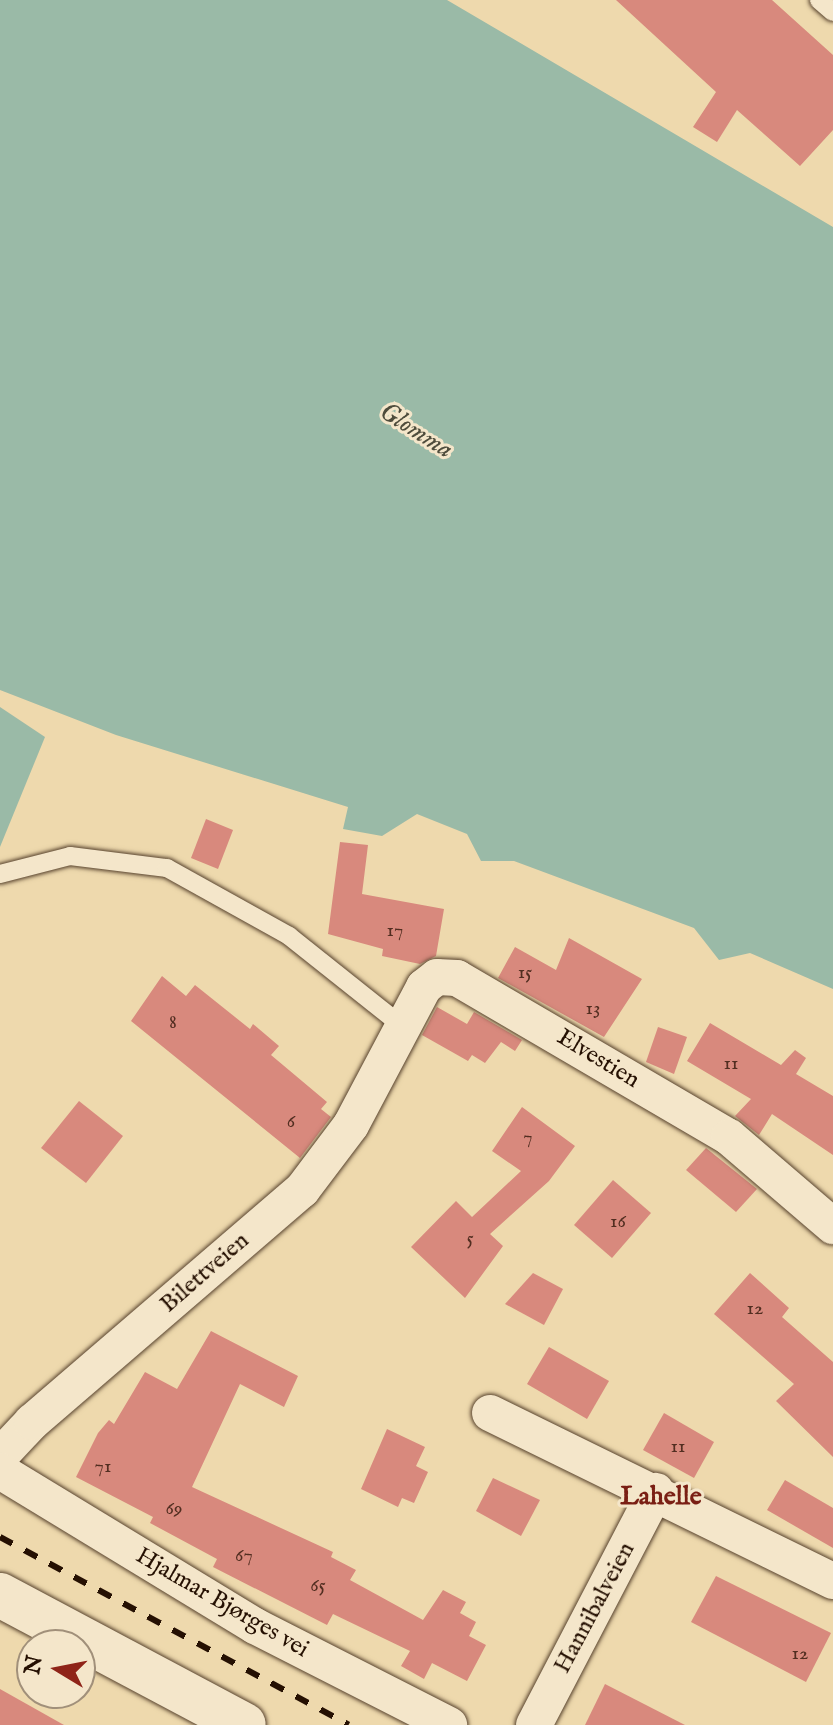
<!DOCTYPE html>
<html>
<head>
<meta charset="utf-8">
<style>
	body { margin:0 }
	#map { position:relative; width:833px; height:1725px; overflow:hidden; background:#eed9ad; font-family:"IM FELL English",serif }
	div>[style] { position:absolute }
	.water>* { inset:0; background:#9abaa7 }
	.building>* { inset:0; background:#d8897d }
	.roads { filter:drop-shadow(0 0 2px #57422d) drop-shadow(0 0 2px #57422d) }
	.lane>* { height:18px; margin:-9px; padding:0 9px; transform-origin:9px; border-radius:9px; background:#f4e6ca }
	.street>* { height:36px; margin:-18px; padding:0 18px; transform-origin:18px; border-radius:18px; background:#f4e6ca }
	.secondary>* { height:44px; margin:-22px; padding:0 22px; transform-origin:22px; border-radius:22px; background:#f4e6ca }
	.rail>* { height:6px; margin-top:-3px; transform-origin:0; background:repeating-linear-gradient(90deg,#251002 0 14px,transparent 0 28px) }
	span { translate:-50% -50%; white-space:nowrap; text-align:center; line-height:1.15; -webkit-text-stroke:6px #f4e6ca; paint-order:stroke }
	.number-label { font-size:20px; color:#522e21 }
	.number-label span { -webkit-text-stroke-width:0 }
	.street-label { font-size:24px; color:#251002 }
	.water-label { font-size:26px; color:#4e4c3c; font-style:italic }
	.neighbourhood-label { font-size:26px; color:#7a1f14; font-weight:700 }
	.north { position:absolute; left:16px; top:1629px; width:80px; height:80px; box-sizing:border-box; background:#f4e6ca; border:2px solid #a1907a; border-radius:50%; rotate:280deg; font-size:22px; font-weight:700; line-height:32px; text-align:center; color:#251002 }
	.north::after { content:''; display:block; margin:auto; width:28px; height:36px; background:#8f2418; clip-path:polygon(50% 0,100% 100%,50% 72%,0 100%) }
</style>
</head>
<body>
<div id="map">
	<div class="water">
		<div style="clip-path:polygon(0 0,447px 0,833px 227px,833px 989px,750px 953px,719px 960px,694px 928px,514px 861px,481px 861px,467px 834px,417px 814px,382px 836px,343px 829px,348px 807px,116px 735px,0 690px)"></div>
		<div style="clip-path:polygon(0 707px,45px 737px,0 847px)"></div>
	</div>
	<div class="building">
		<div style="clip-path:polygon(616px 0,772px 0,833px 55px,833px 130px,800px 166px,737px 110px,717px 142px,693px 127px,716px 92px)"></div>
		<div style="clip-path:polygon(206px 819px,233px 830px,218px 869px,191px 858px)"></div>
		<div style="clip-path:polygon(340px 842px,368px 845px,362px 894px,444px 909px,436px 956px,420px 964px,382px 956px,383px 949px,328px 934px)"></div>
		<div style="clip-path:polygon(569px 938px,642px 979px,604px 1037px,498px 978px,515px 947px,556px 970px)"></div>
		<div style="clip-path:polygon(162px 976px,186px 996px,195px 985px,250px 1029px,253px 1024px,279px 1046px,271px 1055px,327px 1102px,321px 1109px,331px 1117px,300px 1158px,131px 1021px)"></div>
		<div style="clip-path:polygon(437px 1007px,467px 1024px,474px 1012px,522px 1040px,515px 1051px,501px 1042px,485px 1063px,472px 1055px,468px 1061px,422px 1035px)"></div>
		<div style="clip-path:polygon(710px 1023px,781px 1065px,795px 1050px,806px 1058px,796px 1074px,833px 1096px,833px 1155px,772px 1114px,759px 1135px,735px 1116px,751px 1099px,687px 1061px)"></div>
		<div style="clip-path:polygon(658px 1027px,687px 1037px,674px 1074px,646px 1062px)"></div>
		<div style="clip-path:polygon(79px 1101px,123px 1136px,86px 1183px,41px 1148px)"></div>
		<div style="clip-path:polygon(522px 1107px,575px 1146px,549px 1181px,490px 1234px,503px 1246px,465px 1298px,411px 1247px,456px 1201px,472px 1217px,521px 1171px,492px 1151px)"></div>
		<div style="clip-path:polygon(706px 1148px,757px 1189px,736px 1212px,686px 1170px)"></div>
		<div style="clip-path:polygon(613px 1180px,651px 1213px,612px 1258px,574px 1225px)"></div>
		<div style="clip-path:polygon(533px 1273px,563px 1289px,544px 1325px,505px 1304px)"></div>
		<div style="clip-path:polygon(750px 1273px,789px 1308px,782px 1317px,833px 1362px,833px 1457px,776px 1401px,794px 1384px,714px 1314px)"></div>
		<div style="clip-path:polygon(211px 1331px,298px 1376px,284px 1407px,240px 1384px,192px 1487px,333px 1552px,331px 1557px,356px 1570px,350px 1580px,423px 1620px,443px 1590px,466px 1602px,460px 1613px,476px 1622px,469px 1636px,486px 1645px,467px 1681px,432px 1663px,424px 1679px,401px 1666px,410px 1651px,333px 1614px,327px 1625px,213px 1567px,217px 1559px,150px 1523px,153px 1517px,76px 1477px,98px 1433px,109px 1420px,114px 1424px,145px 1372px,177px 1389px)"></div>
		<div style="clip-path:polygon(549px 1347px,609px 1381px,587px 1419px,527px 1384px)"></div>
		<div style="clip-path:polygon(664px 1413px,714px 1442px,694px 1478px,643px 1450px)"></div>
		<div style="clip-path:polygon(387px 1429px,425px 1447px,416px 1466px,428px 1472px,414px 1503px,402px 1498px,398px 1507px,361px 1489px)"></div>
		<div style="clip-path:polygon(493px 1478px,540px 1500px,521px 1536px,476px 1511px)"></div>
		<div style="clip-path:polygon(785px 1480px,833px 1508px,833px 1548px,767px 1510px)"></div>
		<div style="clip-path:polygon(716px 1576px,831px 1633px,806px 1682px,691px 1622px)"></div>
		<div style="clip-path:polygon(605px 1684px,685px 1725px,585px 1725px)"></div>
		<div style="clip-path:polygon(0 1689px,64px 1725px,0 1725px)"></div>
	</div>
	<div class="roads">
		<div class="lane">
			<div style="left:819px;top:0;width:18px;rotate:41deg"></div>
			<div style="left:0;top:874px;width:72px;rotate:-14.4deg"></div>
			<div style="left:70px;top:856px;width:98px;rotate:7.1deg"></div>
			<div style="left:167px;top:868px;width:140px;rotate:29.1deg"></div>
			<div style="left:289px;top:936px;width:144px;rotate:38.5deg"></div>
		</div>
		<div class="street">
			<div style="left:490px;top:1413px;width:382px;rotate:26.1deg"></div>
			<div style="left:0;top:1456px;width:47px;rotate:-46.7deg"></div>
			<div style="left:32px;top:1422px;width:356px;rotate:-40.7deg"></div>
			<div style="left:302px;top:1190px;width:81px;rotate:-53deg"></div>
			<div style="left:351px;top:1125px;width:156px;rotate:-62.1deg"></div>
			<div style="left:424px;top:987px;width:16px;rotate:-38deg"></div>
			<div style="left:437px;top:977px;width:20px;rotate:3deg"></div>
			<div style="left:457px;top:978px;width:315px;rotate:30.3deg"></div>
			<div style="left:729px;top:1137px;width:137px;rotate:40.6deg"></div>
			<div style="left:0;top:1471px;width:298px;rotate:31.3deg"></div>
			<div style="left:255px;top:1626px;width:218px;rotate:27deg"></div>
			<div style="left:534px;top:1725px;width:264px;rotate:-62.5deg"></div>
		</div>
		<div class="secondary">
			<div style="left:0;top:1595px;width:276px;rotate:28deg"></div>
		</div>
	</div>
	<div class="rail">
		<div style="left:0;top:1537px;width:396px;rotate:28.3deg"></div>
	</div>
	<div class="number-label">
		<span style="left:395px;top:930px">17</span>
		<span style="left:525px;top:972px">15</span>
		<span style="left:593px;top:1008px">13</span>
		<span style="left:173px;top:1022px">8</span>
		<span style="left:731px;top:1063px">11</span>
		<span style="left:291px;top:1121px">6</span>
		<span style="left:528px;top:1137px">7</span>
		<span style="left:618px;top:1221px">16</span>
		<span style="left:470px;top:1238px">5</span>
		<span style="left:755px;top:1308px">12</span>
		<span style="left:678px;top:1446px">11</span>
		<span style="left:103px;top:1466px">71</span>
		<span style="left:174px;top:1508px">69</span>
		<span style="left:244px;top:1555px">67</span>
		<span style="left:318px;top:1585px">65</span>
		<span style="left:800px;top:1653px">12</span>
	</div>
	<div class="street-label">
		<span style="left:598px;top:1059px;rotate:31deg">Elvestien</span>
		<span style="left:205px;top:1273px;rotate:-41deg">Bilettveien</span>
		<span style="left:222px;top:1603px;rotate:30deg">Hjalmar Bjørges vei</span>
		<span style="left:595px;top:1608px;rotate:-62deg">Hannibalveien</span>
	</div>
	<div class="water-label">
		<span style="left:416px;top:431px;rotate:32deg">Glomma</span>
	</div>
	<div class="neighbourhood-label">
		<span style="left:661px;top:1497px">Lahelle</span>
	</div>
	<div class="north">N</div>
</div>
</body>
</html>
